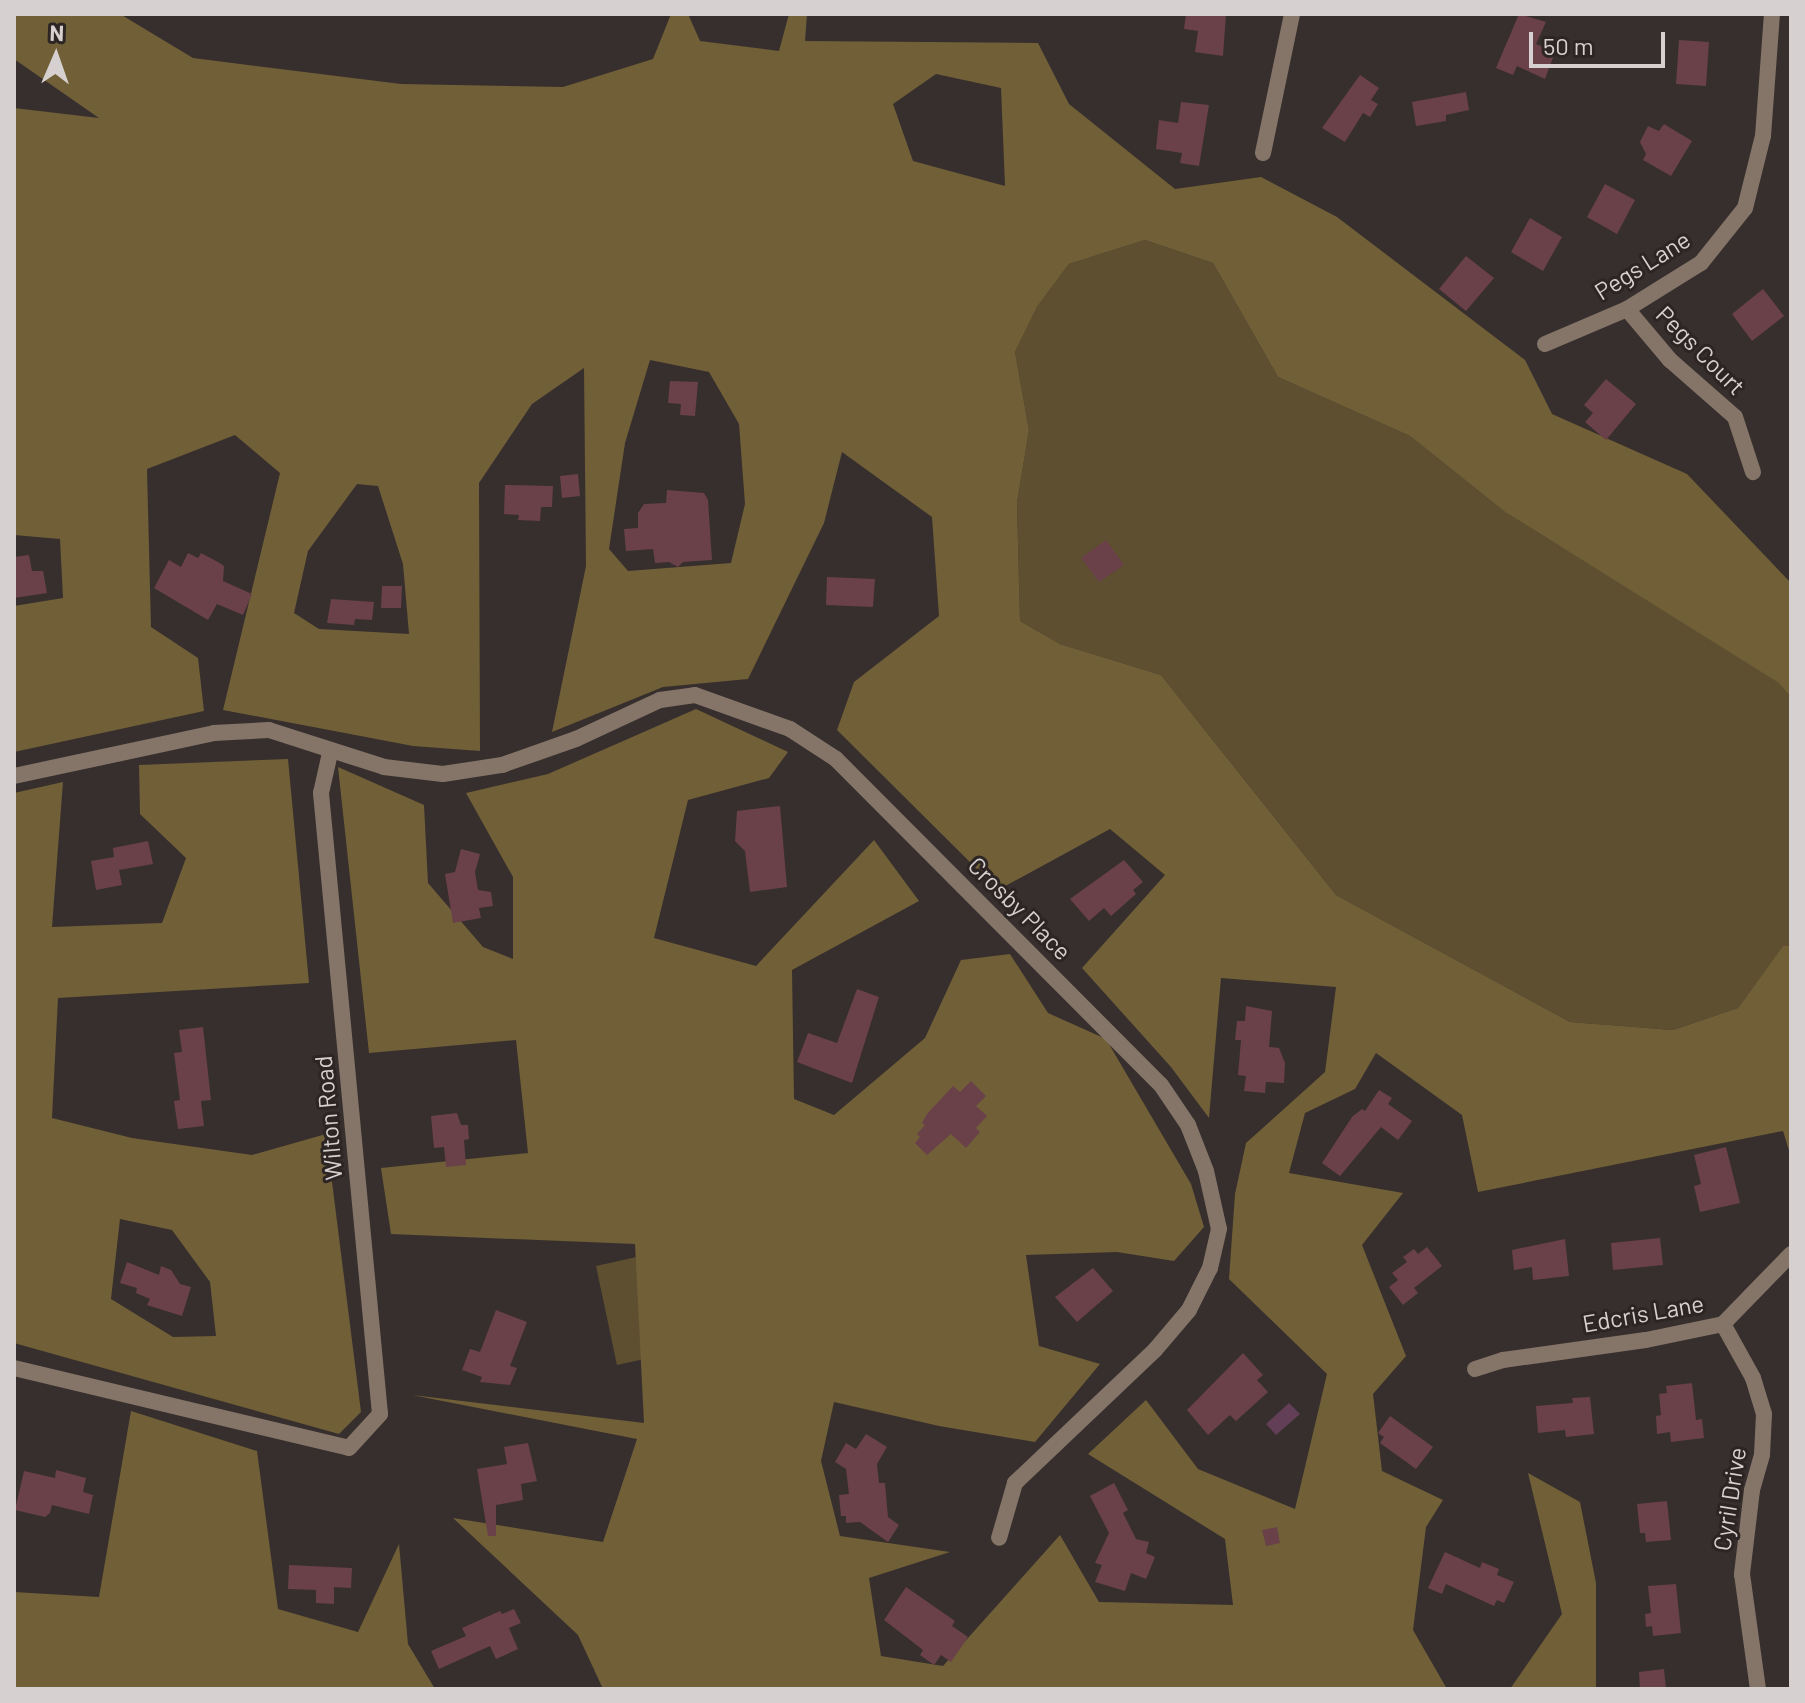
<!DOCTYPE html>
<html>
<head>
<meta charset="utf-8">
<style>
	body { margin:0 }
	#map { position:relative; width:1805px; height:1703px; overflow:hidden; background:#372f2d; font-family:Barlow,sans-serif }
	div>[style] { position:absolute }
	.green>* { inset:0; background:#5d4f30 }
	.forest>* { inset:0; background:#705f37 }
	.water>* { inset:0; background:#623f57 }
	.building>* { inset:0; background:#6a4049 }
	.minor>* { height:16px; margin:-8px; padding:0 8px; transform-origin:8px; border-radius:8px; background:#857569 }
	span { translate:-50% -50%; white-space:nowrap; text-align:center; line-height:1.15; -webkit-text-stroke:6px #2c2523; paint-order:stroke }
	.street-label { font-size:24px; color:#d6d1d0 }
	.frame { position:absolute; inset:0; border:16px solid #d6d1d0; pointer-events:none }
	.north { position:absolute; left:16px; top:16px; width:80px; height:80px; -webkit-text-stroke:6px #2c2523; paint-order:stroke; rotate:2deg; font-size:22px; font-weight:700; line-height:32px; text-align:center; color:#d6d1d0 }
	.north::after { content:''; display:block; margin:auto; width:28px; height:36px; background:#d6d1d0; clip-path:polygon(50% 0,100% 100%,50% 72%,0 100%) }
	.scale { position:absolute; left:1529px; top:32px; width:136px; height:36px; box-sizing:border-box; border:4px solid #d6d1d0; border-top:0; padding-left:10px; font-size:24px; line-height:28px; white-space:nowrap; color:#d6d1d0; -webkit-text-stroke:6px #2c2523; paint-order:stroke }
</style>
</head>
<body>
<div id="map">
	<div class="green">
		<div style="clip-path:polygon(1145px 240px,1213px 263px,1278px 377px,1410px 436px,1505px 512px,1780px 683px,1791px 697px,1791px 946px,1783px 947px,1738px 1008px,1673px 1030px,1570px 1022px,1336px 895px,1161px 675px,1060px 644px,1020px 621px,1017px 503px,1029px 430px,1015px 352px,1037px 307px,1069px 264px)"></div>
		<div style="clip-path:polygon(650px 1254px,672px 1353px,617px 1365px,596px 1266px)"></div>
	</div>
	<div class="forest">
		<div style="clip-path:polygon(evenodd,14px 14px,120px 14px,193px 58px,401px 84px,563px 87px,653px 59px,671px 14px,688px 14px,700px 41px,779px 51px,789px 14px,807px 14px,805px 41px,1038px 43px,1069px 104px,1175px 189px,1261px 177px,1337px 217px,1525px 360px,1552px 414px,1687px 474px,1791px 583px,1791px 697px,1779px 683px,1505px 512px,1410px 436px,1278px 377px,1213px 263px,1145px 240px,1069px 264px,1037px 307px,1015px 352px,1029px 430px,1017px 503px,1020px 621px,1060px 644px,1161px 675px,1336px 895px,1570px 1022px,1673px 1030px,1738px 1008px,1783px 946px,1791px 946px,1791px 1157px,1783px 1131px,1478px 1192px,1462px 1115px,1376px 1053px,1355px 1089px,1305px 1113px,1289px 1173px,1403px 1193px,1362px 1245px,1406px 1356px,1373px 1394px,1382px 1471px,1443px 1500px,1426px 1527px,1413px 1630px,1447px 1689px,603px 1689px,578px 1635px,453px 1518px,603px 1542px,637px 1439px,412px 1395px,644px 1423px,635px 1244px,391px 1234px,381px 1168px,528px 1153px,516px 1040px,369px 1053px,338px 767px,424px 805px,428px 883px,483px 947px,513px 959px,513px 877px,466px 793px,548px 774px,696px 709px,788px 752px,769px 778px,688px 800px,654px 938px,756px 966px,874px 840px,919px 901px,792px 970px,794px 1099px,834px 1115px,925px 1038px,961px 960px,1010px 954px,1048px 1013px,1106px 1039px,1191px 1184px,1204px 1227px,1174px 1261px,1117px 1252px,1026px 1255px,1039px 1346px,1100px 1364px,1035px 1442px,939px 1426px,834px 1402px,821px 1461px,840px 1536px,950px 1552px,869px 1578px,881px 1656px,943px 1666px,1060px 1535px,1099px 1602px,1233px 1605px,1225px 1539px,1088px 1454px,1146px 1400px,1198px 1469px,1295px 1509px,1327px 1374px,1229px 1279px,1235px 1194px,1246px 1143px,1325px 1072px,1336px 987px,1221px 978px,1209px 1118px,1171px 1067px,1082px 968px,1165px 875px,1110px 829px,998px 890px,837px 730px,854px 682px,939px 616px,932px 517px,842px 452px,824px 523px,748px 679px,663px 687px,552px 732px,586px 566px,584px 368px,532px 404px,479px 483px,480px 751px,413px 746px,223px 710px,280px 473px,235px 435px,147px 469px,151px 627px,198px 658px,204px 711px,14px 752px,14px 606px,63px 598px,60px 539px,14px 535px,14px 108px,99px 118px,14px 59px,14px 14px,936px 74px,1001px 88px,1005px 186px,913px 161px,893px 104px,936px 74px,14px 14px,650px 360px,709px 372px,739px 424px,745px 504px,731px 563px,628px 571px,609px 549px,625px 443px,650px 360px,14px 14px,357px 484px,378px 486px,403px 564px,409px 634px,319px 629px,294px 613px,308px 551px,357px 484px)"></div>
		<div style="clip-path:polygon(evenodd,288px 759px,309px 983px,58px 998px,52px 1118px,132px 1138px,252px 1155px,326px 1134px,361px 1412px,339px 1434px,14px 1343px,14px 793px,63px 782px,52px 927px,162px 923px,186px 858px,140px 814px,139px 765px,288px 759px,120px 1219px,172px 1230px,210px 1282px,216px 1336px,173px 1337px,111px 1299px,120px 1219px)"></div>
		<div style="clip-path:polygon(131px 1411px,257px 1451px,278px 1609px,358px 1632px,399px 1544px,408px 1644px,435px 1689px,14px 1689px,14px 1592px,99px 1597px)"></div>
		<div style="clip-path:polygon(1528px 1473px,1580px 1502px,1596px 1583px,1596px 1689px,1510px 1689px,1562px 1614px)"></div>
	</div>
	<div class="water">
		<div style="clip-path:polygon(1289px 1403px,1300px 1414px,1276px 1435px,1266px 1424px)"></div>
	</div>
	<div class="building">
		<div style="clip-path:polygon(1186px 14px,1226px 14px,1223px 56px,1195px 52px,1198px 31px,1184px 29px)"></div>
		<div style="clip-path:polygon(1519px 14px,1546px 22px,1536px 44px,1555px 52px,1545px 79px,1517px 66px,1513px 75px,1496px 68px)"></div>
		<div style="clip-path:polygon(1679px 40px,1709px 42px,1706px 86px,1676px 84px)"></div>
		<div style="clip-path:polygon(1360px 75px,1379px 88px,1371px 100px,1378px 104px,1370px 117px,1363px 113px,1345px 142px,1322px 128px)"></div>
		<div style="clip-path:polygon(1466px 92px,1469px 110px,1446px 115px,1446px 121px,1416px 126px,1412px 102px)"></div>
		<div style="clip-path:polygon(1181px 102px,1209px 105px,1199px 166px,1180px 163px,1182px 153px,1156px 149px,1159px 120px,1178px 123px)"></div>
		<div style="clip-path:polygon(1664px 124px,1692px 141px,1671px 176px,1643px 160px,1646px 154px,1640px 142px,1648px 126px,1659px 131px)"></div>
		<div style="clip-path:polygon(1605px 184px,1635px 200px,1617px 234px,1587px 217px)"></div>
		<div style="clip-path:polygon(1530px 218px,1562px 237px,1543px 271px,1511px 252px)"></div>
		<div style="clip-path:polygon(1466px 256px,1494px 278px,1466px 311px,1439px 289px)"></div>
		<div style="clip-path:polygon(1763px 289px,1784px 316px,1752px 341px,1732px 314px)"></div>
		<div style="clip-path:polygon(1606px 379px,1636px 404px,1606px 440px,1585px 422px,1593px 413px,1584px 405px)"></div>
		<div style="clip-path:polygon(670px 381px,698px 382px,695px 416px,680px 415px,681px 404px,668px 403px)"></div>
		<div style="clip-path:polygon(578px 474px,580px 496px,562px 498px,560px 476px)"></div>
		<div style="clip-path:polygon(505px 485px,553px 486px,552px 507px,541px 507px,540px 521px,518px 520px,519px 515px,504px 514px)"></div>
		<div style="clip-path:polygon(667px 490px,704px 493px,708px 500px,712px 560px,683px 562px,678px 567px,669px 562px,655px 563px,653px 549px,626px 551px,624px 529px,638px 528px,638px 513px,644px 504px,666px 503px)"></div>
		<div style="clip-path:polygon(1106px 540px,1124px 565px,1099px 582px,1081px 558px)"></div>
		<div style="clip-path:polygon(188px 553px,198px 558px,201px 553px,218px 562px,224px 566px,223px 581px,252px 594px,243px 615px,217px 604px,208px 620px,154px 588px,169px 560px,181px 567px)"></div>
		<div style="clip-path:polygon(29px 555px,32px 571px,43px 571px,47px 593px,14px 598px,14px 557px)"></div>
		<div style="clip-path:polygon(827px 577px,875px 579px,873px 607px,826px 605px)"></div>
		<div style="clip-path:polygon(382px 586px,402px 586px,401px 608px,381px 608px)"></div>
		<div style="clip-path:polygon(331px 599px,374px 602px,372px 620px,355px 619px,354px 625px,327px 623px)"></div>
		<div style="clip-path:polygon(780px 806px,787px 887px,750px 892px,745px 851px,735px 841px,737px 811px)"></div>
		<div style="clip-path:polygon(148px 841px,153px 864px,119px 870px,122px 885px,96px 890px,91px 861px,114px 857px,113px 848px)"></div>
		<div style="clip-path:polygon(461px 849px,480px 854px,475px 872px,478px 890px,491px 892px,493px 906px,479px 908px,481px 918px,453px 923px,445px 874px,455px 872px)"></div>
		<div style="clip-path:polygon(1124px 860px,1143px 882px,1133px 890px,1136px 894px,1111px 916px,1104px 908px,1089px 921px,1070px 899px)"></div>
		<div style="clip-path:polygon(857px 989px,879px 997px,852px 1083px,797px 1062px,808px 1033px,837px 1043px)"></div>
		<div style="clip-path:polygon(1246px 1006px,1272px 1011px,1269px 1047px,1279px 1048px,1285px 1063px,1284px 1083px,1266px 1082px,1265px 1093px,1244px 1091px,1246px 1076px,1238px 1075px,1241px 1040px,1235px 1040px,1237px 1021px,1245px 1021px)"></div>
		<div style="clip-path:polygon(203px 1027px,211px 1100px,201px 1101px,204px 1126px,178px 1129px,174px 1101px,180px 1100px,174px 1053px,182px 1052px,179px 1030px)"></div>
		<div style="clip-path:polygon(971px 1081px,986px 1096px,976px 1106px,987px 1116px,976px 1128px,980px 1132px,966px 1148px,951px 1134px,927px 1155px,915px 1143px,920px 1137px,917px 1134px,925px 1125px,922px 1123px,927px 1114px,953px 1086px,960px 1092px)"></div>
		<div style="clip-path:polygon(1379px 1090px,1392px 1098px,1388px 1104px,1412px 1121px,1398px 1140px,1381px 1127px,1340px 1176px,1322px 1163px,1352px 1117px,1362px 1109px,1365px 1111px)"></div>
		<div style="clip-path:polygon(457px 1113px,461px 1125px,468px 1125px,469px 1139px,464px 1140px,466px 1165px,446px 1167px,444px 1147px,434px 1148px,431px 1116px)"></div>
		<div style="clip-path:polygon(1726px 1147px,1740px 1203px,1700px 1212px,1694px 1186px,1701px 1184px,1694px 1155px)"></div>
		<div style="clip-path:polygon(1660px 1238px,1663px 1265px,1613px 1270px,1611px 1243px)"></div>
		<div style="clip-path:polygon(1565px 1239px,1569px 1276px,1533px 1280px,1532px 1267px,1514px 1270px,1512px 1250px)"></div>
		<div style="clip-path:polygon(1427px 1247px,1442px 1266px,1414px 1288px,1418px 1293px,1403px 1305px,1389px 1287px,1398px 1280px,1392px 1273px,1407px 1262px,1403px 1257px,1414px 1249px,1418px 1254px)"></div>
		<div style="clip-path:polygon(127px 1262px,159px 1275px,161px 1266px,171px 1270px,180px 1284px,191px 1287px,182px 1316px,147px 1305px,150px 1299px,136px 1293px,137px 1288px,120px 1283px)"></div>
		<div style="clip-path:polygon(1093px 1268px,1113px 1291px,1077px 1322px,1055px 1297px)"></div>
		<div style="clip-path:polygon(496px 1310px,527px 1322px,510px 1366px,517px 1368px,510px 1385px,480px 1382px,482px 1377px,462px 1370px,470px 1349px,480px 1352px)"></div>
		<div style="clip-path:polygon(1243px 1353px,1263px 1375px,1257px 1380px,1268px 1392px,1236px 1421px,1230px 1415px,1208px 1435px,1187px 1410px)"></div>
		<div style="clip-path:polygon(1692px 1383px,1696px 1420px,1702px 1419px,1704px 1438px,1671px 1442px,1670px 1432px,1657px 1434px,1656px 1416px,1661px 1415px,1659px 1394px,1667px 1393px,1666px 1386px)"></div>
		<div style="clip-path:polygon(1590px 1397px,1594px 1434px,1566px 1437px,1565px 1430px,1538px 1433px,1536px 1406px,1573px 1403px,1572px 1398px)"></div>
		<div style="clip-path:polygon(1390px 1416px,1433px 1447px,1416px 1469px,1380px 1443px,1384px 1437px,1378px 1433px)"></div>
		<div style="clip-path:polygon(866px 1434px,887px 1447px,877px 1464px,879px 1483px,885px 1483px,888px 1517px,899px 1525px,888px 1542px,860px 1522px,846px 1523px,846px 1516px,841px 1516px,839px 1495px,849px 1494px,846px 1469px,835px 1462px,846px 1443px,856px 1449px)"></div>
		<div style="clip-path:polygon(528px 1443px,537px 1481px,521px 1484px,523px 1500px,496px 1505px,496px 1536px,488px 1536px,477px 1469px,507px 1464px,504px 1447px)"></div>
		<div style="clip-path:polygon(56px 1470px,86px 1478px,83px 1492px,93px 1495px,89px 1514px,52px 1505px,50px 1513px,45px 1517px,15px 1510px,24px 1471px,55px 1478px)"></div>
		<div style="clip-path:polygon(1114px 1483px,1128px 1510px,1123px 1513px,1136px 1539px,1149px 1542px,1146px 1553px,1155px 1557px,1146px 1579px,1131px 1573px,1125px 1591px,1095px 1582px,1102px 1565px,1095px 1563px,1109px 1533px,1090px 1496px)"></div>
		<div style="clip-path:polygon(1667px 1501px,1671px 1540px,1646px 1542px,1645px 1533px,1640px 1533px,1637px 1504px)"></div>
		<div style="clip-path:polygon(1277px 1527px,1280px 1543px,1266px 1546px,1262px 1530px)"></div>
		<div style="clip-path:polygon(1445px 1552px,1480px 1568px,1482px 1562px,1499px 1569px,1497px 1575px,1514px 1582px,1504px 1603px,1497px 1600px,1494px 1606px,1446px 1584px,1442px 1594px,1428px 1588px)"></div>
		<div style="clip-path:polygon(289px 1565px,352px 1568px,351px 1588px,334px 1587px,334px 1604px,316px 1603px,316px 1590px,288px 1589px)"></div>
		<div style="clip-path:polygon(1676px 1584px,1681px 1633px,1653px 1636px,1652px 1626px,1646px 1627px,1645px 1614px,1651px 1613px,1648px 1586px)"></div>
		<div style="clip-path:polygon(906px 1587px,955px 1621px,952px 1626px,968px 1637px,951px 1662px,941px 1655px,934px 1665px,920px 1655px,923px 1650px,884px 1620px)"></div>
		<div style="clip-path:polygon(514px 1609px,521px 1623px,509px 1628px,518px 1649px,496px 1659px,490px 1646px,439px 1669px,431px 1651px,466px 1636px,462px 1628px,500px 1611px,502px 1614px)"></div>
		<div style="clip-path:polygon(1664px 1669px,1666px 1689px,1640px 1689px,1639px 1672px)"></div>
	</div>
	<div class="minor">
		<div style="left:1263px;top:153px;width:142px;rotate:-78.2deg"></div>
		<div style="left:1627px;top:309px;width:67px;rotate:49.9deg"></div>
		<div style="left:1670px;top:360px;width:86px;rotate:41.2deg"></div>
		<div style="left:1735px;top:417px;width:58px;rotate:71.9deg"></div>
		<div style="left:1545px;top:344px;width:89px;rotate:-23.1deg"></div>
		<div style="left:1627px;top:309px;width:87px;rotate:-31.9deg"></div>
		<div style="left:1701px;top:263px;width:70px;rotate:-51.3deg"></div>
		<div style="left:1745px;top:208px;width:74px;rotate:-76deg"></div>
		<div style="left:1763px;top:136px;width:122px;rotate:-85.8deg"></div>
		<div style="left:14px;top:776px;width:205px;rotate:-12.1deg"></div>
		<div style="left:214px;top:733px;width:55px;rotate:-3.1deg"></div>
		<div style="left:269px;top:730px;width:121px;rotate:17.8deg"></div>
		<div style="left:384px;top:767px;width:59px;rotate:6.8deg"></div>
		<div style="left:443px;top:774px;width:60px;rotate:-8.7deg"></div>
		<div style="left:502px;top:765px;width:78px;rotate:-19.4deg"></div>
		<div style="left:576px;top:739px;width:93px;rotate:-24.9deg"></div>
		<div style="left:660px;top:700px;width:35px;rotate:-8deg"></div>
		<div style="left:695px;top:695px;width:101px;rotate:19.7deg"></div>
		<div style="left:790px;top:729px;width:55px;rotate:33.1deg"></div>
		<div style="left:836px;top:759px;width:460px;rotate:45.1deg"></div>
		<div style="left:1161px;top:1085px;width:48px;rotate:56deg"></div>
		<div style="left:1188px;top:1125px;width:49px;rotate:68.6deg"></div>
		<div style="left:1206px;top:1171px;width:59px;rotate:77.4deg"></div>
		<div style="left:1219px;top:1229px;width:40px;rotate:103deg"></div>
		<div style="left:1210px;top:1268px;width:47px;rotate:116.6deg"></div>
		<div style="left:1189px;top:1310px;width:52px;rotate:130.4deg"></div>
		<div style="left:1155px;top:1350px;width:193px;rotate:136.5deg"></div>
		<div style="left:1015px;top:1483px;width:57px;rotate:106.2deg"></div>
		<div style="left:1723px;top:1324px;width:62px;rotate:60.9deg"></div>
		<div style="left:1753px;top:1378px;width:38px;rotate:73deg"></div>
		<div style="left:1764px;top:1414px;width:41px;rotate:92.8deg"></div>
		<div style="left:1762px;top:1455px;width:36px;rotate:106deg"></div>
		<div style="left:1752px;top:1490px;width:85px;rotate:96.8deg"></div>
		<div style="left:1742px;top:1574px;width:116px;rotate:82.1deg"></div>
		<div style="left:14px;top:1368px;width:344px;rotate:13.4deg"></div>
		<div style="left:349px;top:1448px;width:46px;rotate:-47.6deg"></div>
		<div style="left:380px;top:1414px;width:624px;rotate:-95.43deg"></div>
		<div style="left:321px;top:793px;width:41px;rotate:-77.3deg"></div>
		<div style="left:1475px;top:1369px;width:29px;rotate:-18deg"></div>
		<div style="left:1503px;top:1360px;width:144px;rotate:-8deg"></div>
		<div style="left:1646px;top:1340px;width:79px;rotate:-11.7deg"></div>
		<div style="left:1723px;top:1324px;width:98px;rotate:-45.8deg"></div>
	</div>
	<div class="street-label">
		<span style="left:1642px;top:265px;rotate:-32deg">Pegs Lane</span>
		<span style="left:1701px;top:350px;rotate:45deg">Pegs Court</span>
		<span style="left:1020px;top:908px;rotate:45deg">Crosby Place</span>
		<span style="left:328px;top:1118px;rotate:-95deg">Wilton Road</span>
		<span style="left:1643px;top:1313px;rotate:-10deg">Edcris Lane</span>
		<span style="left:1729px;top:1499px;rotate:-81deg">Cyril Drive</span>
	</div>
	<div class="frame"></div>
	<div class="north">N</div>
	<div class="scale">50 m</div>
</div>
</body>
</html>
